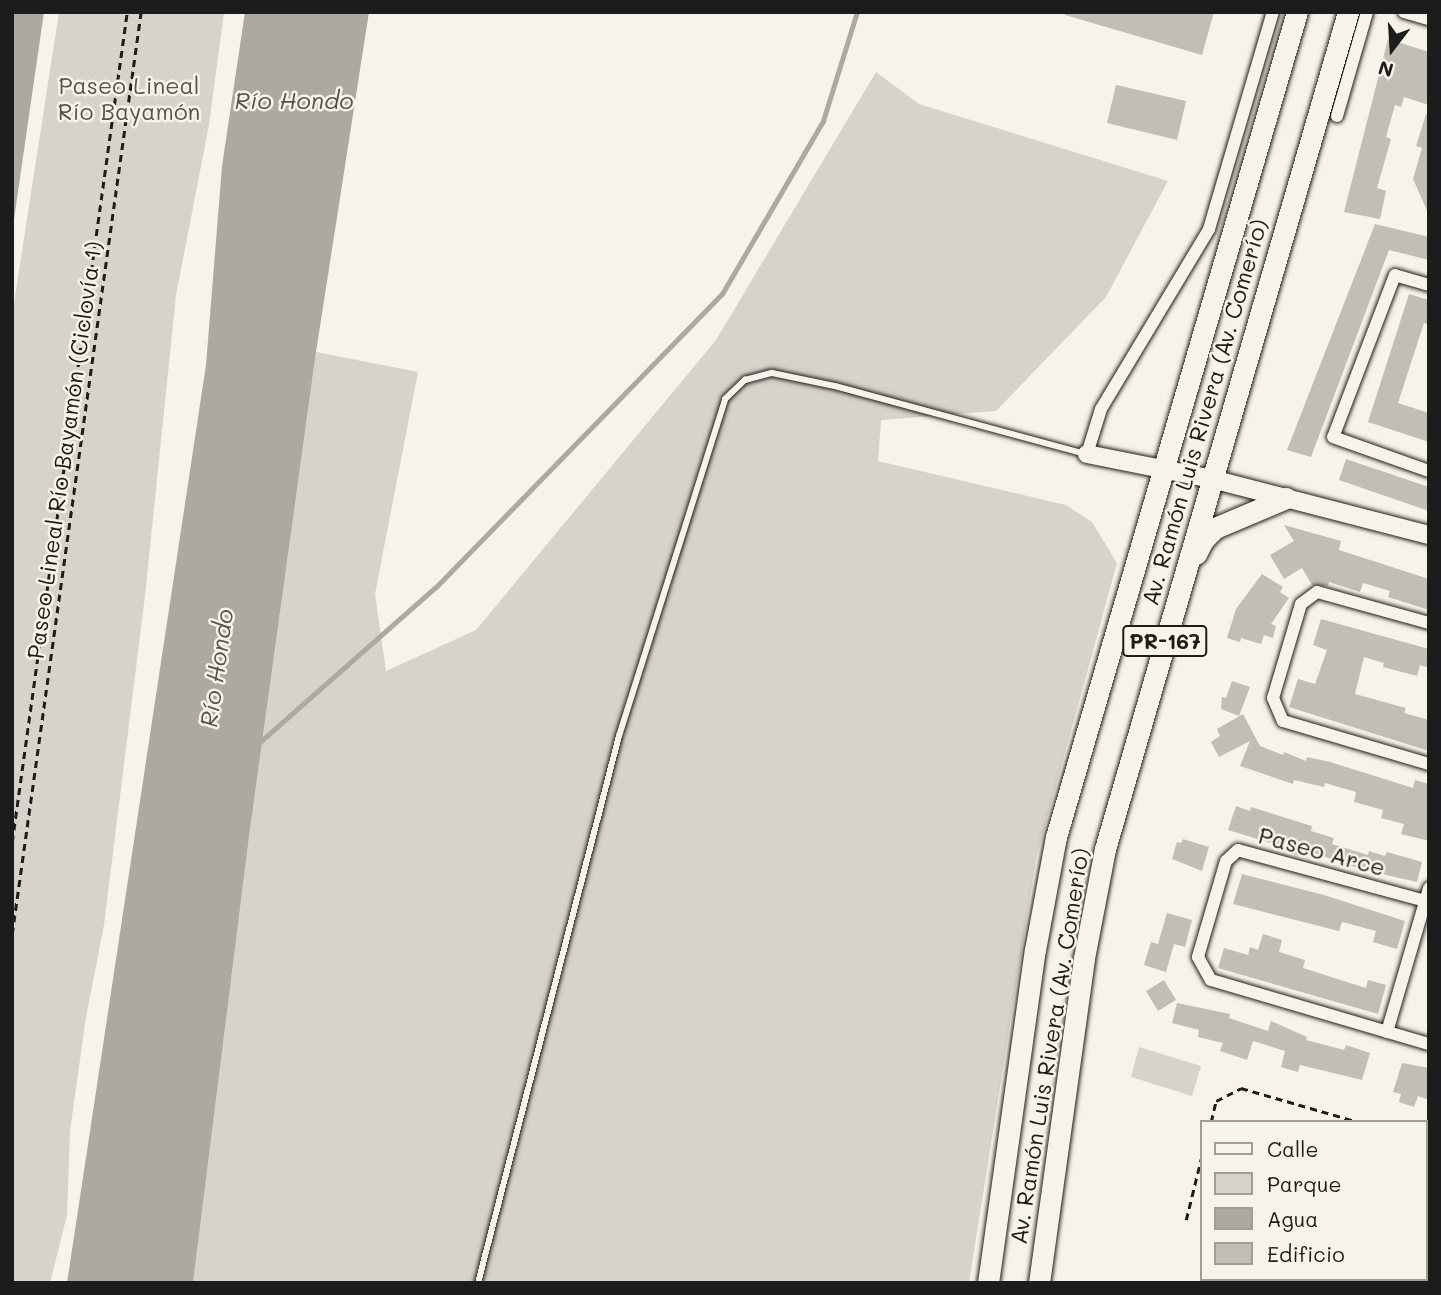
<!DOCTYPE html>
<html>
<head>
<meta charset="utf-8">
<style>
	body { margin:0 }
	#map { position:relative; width:1441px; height:1295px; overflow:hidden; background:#f7f3e8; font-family:Mali,sans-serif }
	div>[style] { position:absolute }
	.green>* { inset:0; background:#d7d3cb }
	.water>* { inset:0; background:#aca9a2 }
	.stream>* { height:4.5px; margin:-2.25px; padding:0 2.25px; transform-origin:2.25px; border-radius:2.25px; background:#aca9a2 }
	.building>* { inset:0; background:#c0beb5 }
	.path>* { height:2.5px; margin-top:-1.25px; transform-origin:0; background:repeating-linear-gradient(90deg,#1c1c1c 0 7px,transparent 0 12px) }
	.roads { filter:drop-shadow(0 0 2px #1c1c1c) drop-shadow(0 0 2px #1c1c1c) }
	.lane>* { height:6px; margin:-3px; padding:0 3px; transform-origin:3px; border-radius:3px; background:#f7f3e8 }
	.street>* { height:12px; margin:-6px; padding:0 6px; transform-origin:6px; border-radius:6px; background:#f7f3e8 }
	.secondary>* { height:18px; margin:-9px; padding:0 9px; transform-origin:9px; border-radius:9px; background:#f7f3e8 }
	.primary>* { height:21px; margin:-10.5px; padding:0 10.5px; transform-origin:10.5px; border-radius:10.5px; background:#f7f3e8 }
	span { translate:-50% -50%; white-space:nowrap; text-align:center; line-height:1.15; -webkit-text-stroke:5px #f7f3e8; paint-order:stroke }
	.shield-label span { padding:2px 5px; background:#f7f3e8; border:2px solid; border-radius:5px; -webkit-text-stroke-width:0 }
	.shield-label { font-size:21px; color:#1c1c1c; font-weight:700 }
	.park-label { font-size:23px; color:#545351 }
	.street-label { font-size:23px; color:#1c1c1c }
	.water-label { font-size:24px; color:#565452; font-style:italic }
	.frame { position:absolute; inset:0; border:14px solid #1c1c1c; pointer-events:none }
	.legend { position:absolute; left:1200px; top:1120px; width:228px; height:161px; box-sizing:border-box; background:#f7f3e8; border:2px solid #9f9d96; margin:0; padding:9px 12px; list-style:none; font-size:21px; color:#1c1c1c }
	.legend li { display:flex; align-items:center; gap:14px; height:35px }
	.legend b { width:35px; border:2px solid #9f9d96 }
	.north { position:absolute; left:1357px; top:14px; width:70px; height:70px; -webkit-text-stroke:5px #f7f3e8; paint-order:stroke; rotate:197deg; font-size:19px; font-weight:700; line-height:28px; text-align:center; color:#1c1c1c }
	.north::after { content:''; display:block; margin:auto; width:24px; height:32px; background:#1c1c1c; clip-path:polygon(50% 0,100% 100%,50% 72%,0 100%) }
</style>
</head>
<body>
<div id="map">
	<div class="green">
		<div style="clip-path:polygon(59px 12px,224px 12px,209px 125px,176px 295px,145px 596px,104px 925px,86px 1017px,70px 1131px,67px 1215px,50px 1283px,12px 1283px,12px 316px)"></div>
		<div style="clip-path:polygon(876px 72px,919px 104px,1168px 181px,1106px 297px,996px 411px,881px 420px,878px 461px,1066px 505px,1092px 522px,1117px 563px,1036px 859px,969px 1283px,193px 1283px,249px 837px,316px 352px,418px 372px,375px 594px,386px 671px,476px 630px,716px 340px)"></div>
		<div style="clip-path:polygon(1139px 1047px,1201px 1066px,1192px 1096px,1131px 1077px)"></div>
	</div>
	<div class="water">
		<div style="clip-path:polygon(12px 12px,44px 12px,12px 233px)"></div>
		<div style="clip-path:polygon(245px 12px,369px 12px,316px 352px,249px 837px,193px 1283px,67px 1283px,206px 365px,222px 166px)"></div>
	</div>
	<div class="stream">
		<div style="left:260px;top:742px;width:235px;rotate:-41.4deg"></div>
		<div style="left:436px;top:587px;width:409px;rotate:-45.7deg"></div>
		<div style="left:722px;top:294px;width:200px;rotate:-59.7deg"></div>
		<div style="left:823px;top:121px;width:114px;rotate:-72.7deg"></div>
	</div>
	<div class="building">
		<div style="clip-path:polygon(1065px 12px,1214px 12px,1202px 55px,1065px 15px)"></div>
		<div style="clip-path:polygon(1388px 39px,1429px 52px,1429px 105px,1404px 97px,1401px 107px,1395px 105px,1386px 137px,1391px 139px,1377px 188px,1386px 191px,1380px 219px,1344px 212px)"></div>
		<div style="clip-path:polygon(1116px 85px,1186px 101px,1177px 140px,1107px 123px)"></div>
		<div style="clip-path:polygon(1426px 114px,1429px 115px,1429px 215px,1413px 179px,1422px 148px,1416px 146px)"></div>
		<div style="clip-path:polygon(1375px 224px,1429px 237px,1429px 260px,1389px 250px,1311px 457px,1287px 450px)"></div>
		<div style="clip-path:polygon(1409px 294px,1429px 300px,1429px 325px,1424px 323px,1398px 403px,1429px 413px,1429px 442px,1368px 422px)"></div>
		<div style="clip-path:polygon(1346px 459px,1429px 487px,1429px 511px,1339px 480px)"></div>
		<div style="clip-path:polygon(1284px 525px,1341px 541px,1339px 550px,1429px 579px,1429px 610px,1388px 597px,1390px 591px,1363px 583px,1360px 592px,1329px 582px,1328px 586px,1312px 585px,1302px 568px,1284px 579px,1270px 555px,1294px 541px)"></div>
		<div style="clip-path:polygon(1262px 574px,1283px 587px,1280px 592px,1289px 598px,1271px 624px,1276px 626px,1273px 638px,1264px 635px,1261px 644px,1241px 638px,1240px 642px,1227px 638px,1236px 609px)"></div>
		<div style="clip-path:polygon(1321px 619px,1429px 649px,1429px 668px,1420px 665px,1417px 676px,1383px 667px,1384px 663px,1364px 657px,1355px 694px,1406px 708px,1404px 713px,1429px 720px,1429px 751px,1289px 707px,1298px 679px,1315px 684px,1327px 650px,1313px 645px)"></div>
		<div style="clip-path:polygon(1232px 681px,1250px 687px,1239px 716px,1221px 709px,1222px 697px,1226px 698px)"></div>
		<div style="clip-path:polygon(1243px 714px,1260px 746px,1283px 755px,1284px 752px,1306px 761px,1307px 757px,1330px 762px,1413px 788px,1415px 780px,1429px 784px,1429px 841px,1401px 834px,1404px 824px,1381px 818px,1383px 810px,1354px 802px,1356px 792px,1325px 783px,1324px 787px,1294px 780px,1293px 784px,1240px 766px,1250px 741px,1219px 757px,1211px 742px,1220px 736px,1217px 729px)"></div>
		<div style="clip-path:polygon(1236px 806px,1250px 811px,1251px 807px,1312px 826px,1311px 831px,1334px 838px,1332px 844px,1368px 855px,1369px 851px,1385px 856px,1387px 852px,1422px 862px,1417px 882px,1360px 869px,1305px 850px,1303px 857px,1278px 849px,1280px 846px,1228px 830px)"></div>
		<div style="clip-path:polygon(1183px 839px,1209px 847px,1202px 871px,1172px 859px,1177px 842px,1181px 843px)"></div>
		<div style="clip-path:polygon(1242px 874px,1324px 895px,1405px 921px,1397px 949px,1373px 942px,1376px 931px,1342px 922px,1339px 931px,1233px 904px)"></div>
		<div style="clip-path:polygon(1167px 913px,1192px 920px,1185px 947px,1174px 944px,1166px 972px,1144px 965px,1151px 942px,1158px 944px)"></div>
		<div style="clip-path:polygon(1263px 934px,1282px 940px,1279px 952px,1305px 960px,1303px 968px,1366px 988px,1368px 980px,1386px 985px,1378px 1014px,1218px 968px,1224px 948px,1248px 955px,1250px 947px,1258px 950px)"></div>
		<div style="clip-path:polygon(1164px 980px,1176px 1000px,1158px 1011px,1146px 991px)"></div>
		<div style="clip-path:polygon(1177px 1003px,1230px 1014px,1229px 1018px,1268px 1031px,1271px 1021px,1307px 1037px,1306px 1040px,1344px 1050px,1346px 1045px,1370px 1053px,1362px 1080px,1300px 1065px,1298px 1072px,1281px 1067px,1285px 1051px,1253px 1041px,1247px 1060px,1220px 1051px,1223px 1043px,1198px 1037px,1199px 1030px,1172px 1023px)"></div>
		<div style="clip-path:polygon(1402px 1063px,1429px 1068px,1429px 1100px,1418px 1096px,1414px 1107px,1399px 1102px,1401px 1094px,1393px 1092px)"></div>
	</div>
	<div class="path">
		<div style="left:12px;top:842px;width:838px;rotate:-82.11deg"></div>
		<div style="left:12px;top:934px;width:931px;rotate:-82.04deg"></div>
		<div style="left:1211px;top:1122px;width:22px;rotate:-77deg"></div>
		<div style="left:1216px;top:1101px;width:28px;rotate:-27deg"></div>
		<div style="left:1241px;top:1088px;width:123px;rotate:16.1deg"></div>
		<div style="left:1425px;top:1140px;width:4px;rotate:14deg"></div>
		<div style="left:1186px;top:1220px;width:63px;rotate:-76.2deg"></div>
	</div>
	<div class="roads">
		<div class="lane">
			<div style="left:478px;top:1283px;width:565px;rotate:-75.55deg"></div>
			<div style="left:619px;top:736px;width:353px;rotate:-72.5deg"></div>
			<div style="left:725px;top:399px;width:28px;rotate:-44deg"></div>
			<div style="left:745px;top:380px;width:28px;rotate:-15deg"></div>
			<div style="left:772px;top:373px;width:64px;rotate:11.7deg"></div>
			<div style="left:835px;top:386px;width:259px;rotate:15.2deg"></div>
		</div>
		<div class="street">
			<div style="left:1404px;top:12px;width:26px;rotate:16deg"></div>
			<div style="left:1337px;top:116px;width:108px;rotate:-73.9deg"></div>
			<div style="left:1429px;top:285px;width:35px;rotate:-164deg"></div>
			<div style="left:1395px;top:275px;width:173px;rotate:110.9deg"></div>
			<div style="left:1333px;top:437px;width:102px;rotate:19.5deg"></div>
			<div style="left:1087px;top:454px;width:47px;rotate:-72.7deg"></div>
			<div style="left:1101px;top:409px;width:210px;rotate:-59deg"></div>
			<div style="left:1209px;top:229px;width:226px;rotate:-73.6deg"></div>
			<div style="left:1429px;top:623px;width:116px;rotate:-164.5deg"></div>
			<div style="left:1317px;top:592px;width:20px;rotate:143deg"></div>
			<div style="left:1301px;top:604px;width:98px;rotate:106.6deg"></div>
			<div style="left:1273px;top:698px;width:25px;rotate:67deg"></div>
			<div style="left:1283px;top:721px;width:152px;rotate:16.4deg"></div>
			<div style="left:1429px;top:902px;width:198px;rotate:-164.8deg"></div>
			<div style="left:1238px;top:850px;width:16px;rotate:137deg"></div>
			<div style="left:1226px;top:861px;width:100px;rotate:106.3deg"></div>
			<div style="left:1198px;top:957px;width:26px;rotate:61deg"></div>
			<div style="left:1211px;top:980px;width:227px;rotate:16.4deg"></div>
			<div style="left:1387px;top:1032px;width:150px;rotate:-73.7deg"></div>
			<div style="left:1425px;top:1220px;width:4px;rotate:14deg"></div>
			<div style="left:1243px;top:1283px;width:4px;rotate:-76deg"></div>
		</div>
		<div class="secondary">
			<div style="left:1087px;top:454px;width:127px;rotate:11.3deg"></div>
			<div style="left:1212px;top:479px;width:224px;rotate:14.5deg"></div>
		</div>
		<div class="primary">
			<div style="left:1196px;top:554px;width:16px;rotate:-63deg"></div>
			<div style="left:1203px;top:540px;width:17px;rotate:-45deg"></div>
			<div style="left:1215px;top:528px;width:77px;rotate:-22.9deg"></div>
			<div style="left:988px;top:1283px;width:336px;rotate:-82deg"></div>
			<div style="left:1035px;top:950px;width:115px;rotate:-79.5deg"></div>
			<div style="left:1056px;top:837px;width:859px;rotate:-73.72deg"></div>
			<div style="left:1039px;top:1283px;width:328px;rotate:-82.1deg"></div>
			<div style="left:1084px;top:958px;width:111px;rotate:-79.1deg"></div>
			<div style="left:1105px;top:849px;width:872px;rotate:-73.81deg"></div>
		</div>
	</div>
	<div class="shield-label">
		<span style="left:1165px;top:641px">PR-167</span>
	</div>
	<div class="park-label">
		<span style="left:129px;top:98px">Paseo Lineal<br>Río Bayamón</span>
	</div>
	<div class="street-label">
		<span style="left:1204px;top:412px;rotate:-74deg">Av. Ramón Luis Rivera (Av. Comerío)</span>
		<span style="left:64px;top:450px;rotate:-82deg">Paseo Lineal Río Bayamón (Ciclovía 1)</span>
		<span style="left:1322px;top:851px;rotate:15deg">Paseo Arce</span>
		<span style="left:1049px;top:1046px;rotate:-81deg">Av. Ramón Luis Rivera (Av. Comerío)</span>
	</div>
	<div class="water-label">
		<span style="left:294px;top:100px">Río Hondo</span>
		<span style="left:216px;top:668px;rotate:-82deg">Río Hondo</span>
	</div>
	<div class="frame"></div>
	<ul class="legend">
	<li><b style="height:9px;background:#f7f3e8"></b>Calle</li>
	<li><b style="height:19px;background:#d7d3cb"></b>Parque</li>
	<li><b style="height:19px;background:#aca9a2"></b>Agua</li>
	<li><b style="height:19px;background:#c0beb5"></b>Edificio</li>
	</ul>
	<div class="north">N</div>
</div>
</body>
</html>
